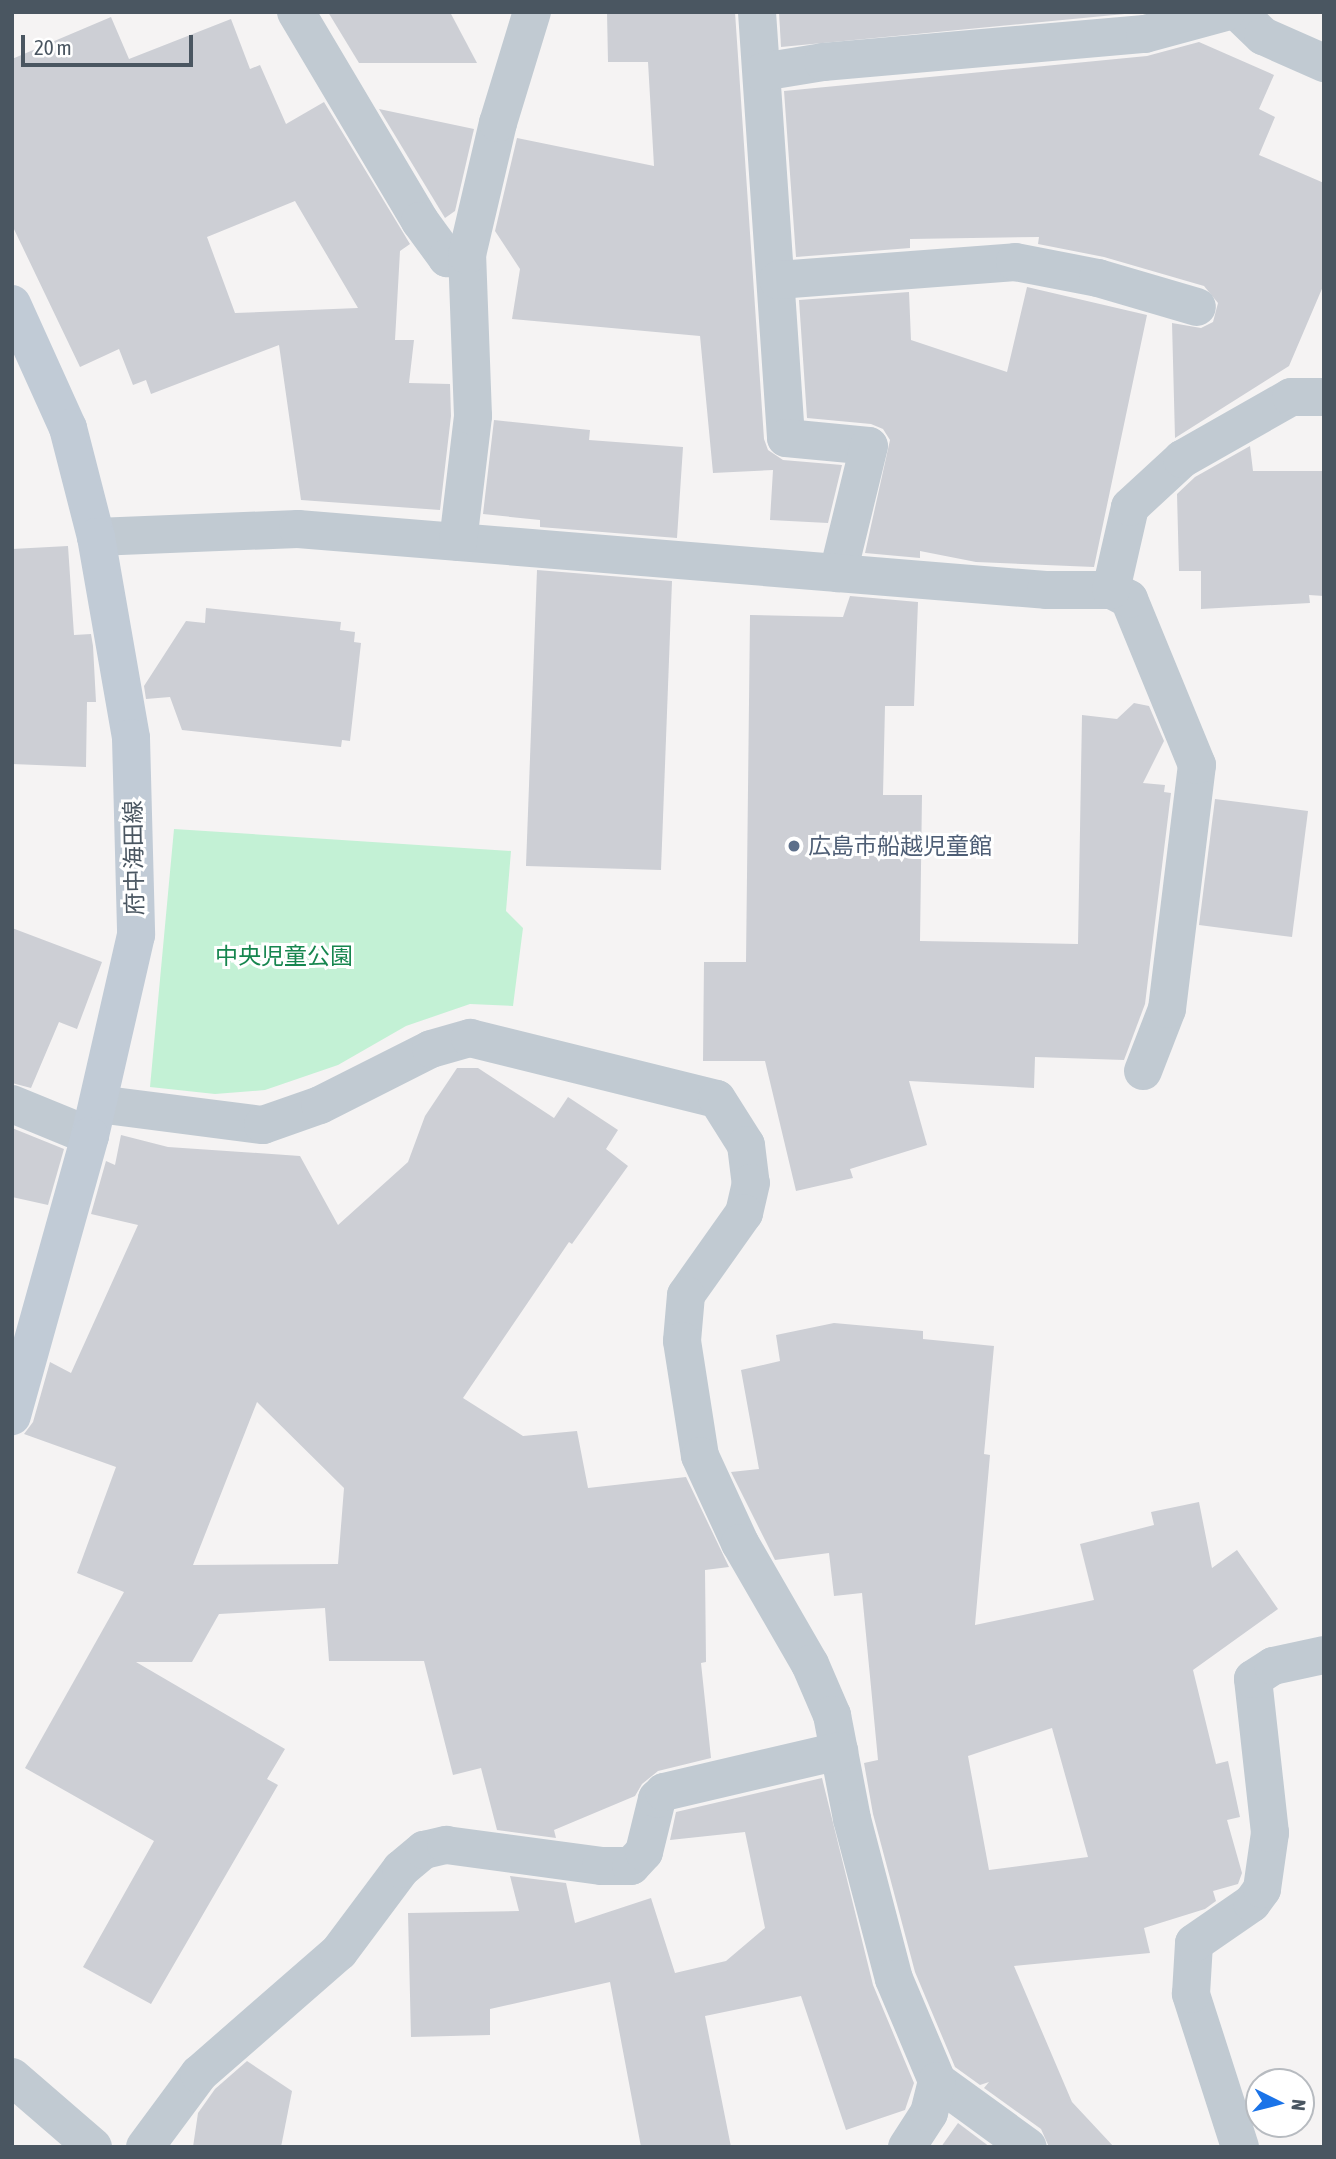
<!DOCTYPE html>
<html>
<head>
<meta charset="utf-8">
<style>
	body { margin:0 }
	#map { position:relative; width:1336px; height:2159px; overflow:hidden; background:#f5f3f3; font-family:"Asap Condensed","Noto Sans JP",sans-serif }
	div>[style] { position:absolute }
	.green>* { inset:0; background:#c3f1d5 }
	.building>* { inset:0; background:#cdcfd5 }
	.street>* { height:38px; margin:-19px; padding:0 19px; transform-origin:19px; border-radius:19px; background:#c1cad2 }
	.secondary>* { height:38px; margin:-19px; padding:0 19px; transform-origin:19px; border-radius:19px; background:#c1cbd6 }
	.dots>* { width:19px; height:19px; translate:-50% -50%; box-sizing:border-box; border:4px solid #fff; border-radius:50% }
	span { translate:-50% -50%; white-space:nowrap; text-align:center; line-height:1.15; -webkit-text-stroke:6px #fff; paint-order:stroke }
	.service-label { font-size:23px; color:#4e5e75 }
	.left { translate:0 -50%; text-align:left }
	.street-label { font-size:23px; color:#4a5661 }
	.park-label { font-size:23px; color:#17864f }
	.frame { position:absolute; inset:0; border:14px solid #4a5661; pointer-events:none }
	.north { position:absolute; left:1245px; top:2068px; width:70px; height:70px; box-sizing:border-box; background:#fff; border:2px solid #b7bbc0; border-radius:50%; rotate:96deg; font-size:19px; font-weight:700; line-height:28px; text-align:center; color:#4a5661 }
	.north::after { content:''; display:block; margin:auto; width:24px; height:32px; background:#1a73e8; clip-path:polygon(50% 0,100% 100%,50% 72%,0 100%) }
	.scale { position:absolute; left:21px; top:35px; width:172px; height:32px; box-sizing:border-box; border:4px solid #4a5661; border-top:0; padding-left:9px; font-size:21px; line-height:24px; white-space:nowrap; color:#4a5661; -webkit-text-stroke:5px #fff; paint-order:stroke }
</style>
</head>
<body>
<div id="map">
	<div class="green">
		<div style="clip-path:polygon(174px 829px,511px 851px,506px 911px,523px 928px,513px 1006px,470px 1004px,406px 1026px,338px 1065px,265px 1090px,215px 1094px,150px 1087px)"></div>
	</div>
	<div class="building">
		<div style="clip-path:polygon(328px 12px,450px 12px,477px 63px,359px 63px)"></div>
		<div style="clip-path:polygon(607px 12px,735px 12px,764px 439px,768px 450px,783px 460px,842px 465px,828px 523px,770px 520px,773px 470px,713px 473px,700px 336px,512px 319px,520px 269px,495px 231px,517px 138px,654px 166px,648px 62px,608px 62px)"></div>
		<div style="clip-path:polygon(779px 12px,1134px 12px,1135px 13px,781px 47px)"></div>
		<div style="clip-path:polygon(evenodd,111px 17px,129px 59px,231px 19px,250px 69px,260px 65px,286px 124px,324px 102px,410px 244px,400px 251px,395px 340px,414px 340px,409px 383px,450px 384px,451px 416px,440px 510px,301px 500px,279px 345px,151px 394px,146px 380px,133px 385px,119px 349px,80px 367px,12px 225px,12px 59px,111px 17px,295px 201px,358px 308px,235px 313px,207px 237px,295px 201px)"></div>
		<div style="clip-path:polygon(1199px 42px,1274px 75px,1259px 109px,1275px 117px,1259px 155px,1324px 183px,1324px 284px,1289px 366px,1175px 438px,1172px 323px,1201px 328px,1213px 322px,1218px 303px,1204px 286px,1104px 257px,1038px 244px,1039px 237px,910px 239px,910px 248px,796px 257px,784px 91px,1147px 56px)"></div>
		<div style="clip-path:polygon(379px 109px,474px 129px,455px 211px,445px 218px)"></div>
		<div style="clip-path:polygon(1027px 287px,1147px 315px,1094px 567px,976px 562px,920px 551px,920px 558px,865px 553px,890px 440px,883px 429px,871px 424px,807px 418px,799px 300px,909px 292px,911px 340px,1007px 372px)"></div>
		<div style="clip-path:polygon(494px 420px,590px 430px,589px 440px,683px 447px,677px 538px,540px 527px,540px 520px,483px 514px)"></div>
		<div style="clip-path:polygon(1250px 446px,1253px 471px,1324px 471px,1324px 596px,1309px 595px,1310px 603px,1201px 609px,1201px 571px,1179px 571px,1177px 494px,1195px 477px)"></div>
		<div style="clip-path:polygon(68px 546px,74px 635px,91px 634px,93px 646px,96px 702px,87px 702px,86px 767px,12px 764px,12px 549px)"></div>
		<div style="clip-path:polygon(537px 570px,672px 581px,661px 870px,526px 866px)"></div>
		<div style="clip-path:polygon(850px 596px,918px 602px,914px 706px,885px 706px,883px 795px,922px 795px,920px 941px,1078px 944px,1082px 715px,1117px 719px,1134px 703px,1149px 706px,1164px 741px,1143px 783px,1165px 785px,1164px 792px,1171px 793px,1145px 1004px,1124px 1060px,1035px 1057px,1034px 1088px,909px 1081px,927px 1145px,850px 1169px,853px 1178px,796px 1191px,765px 1061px,703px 1061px,704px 962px,746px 962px,750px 615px,843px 617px)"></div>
		<div style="clip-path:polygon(206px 608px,341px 622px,340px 630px,355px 632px,354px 642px,361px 643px,350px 741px,342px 740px,341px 747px,182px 730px,170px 697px,146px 699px,144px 686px,186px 621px,205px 623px)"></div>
		<div style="clip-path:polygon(1215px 799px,1308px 811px,1292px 937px,1199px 925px)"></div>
		<div style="clip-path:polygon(12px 928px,102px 962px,77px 1029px,59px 1022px,31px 1088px,12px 1083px)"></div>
		<div style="clip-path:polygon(evenodd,457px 1068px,478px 1068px,554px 1118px,568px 1097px,618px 1130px,606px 1149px,628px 1166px,572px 1244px,569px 1242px,463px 1398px,523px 1436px,577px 1431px,588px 1488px,686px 1477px,729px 1567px,705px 1570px,706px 1662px,701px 1663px,711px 1758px,658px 1771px,642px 1784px,635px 1796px,554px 1830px,556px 1838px,497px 1830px,481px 1768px,453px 1775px,424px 1661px,329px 1661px,325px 1608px,219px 1614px,192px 1662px,136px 1662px,285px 1749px,267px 1779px,278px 1785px,151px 2004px,83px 1967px,154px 1841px,25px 1768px,124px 1592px,77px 1573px,116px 1467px,24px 1434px,33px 1422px,50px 1362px,71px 1373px,138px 1225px,91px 1214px,106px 1161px,115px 1165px,121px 1135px,168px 1147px,300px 1156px,338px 1225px,408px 1162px,425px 1116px,457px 1068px,257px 1402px,344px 1488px,338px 1564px,193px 1565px,257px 1402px)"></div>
		<div style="clip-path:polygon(12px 1128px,64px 1149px,48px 1205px,12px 1197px)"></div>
		<div style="clip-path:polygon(evenodd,834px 1323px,923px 1331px,923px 1339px,994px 1346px,984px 1454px,990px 1455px,975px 1625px,1094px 1600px,1080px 1544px,1154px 1525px,1151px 1512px,1199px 1502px,1212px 1568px,1237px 1550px,1278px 1609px,1193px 1670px,1216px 1764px,1228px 1761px,1240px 1817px,1227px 1820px,1242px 1873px,1238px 1884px,1213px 1891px,1216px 1901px,1205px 1909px,1144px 1928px,1150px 1953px,1014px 1966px,1072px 2102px,1114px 2147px,1049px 2147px,1041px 2129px,984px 2088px,989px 2082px,980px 2085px,955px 2067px,915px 1972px,873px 1814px,864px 1763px,878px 1760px,862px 1593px,834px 1596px,829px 1553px,775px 1560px,731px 1472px,759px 1469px,741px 1370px,780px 1361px,776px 1335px,834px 1323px,1052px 1728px,1088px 1857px,989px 1870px,968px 1756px,1052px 1728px)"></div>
		<div style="clip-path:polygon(822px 1778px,873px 1985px,914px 2083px,905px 2110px,846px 2130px,801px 1996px,705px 2016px,731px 2147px,641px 2147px,610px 1982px,490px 2009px,490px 2035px,411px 2037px,408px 1913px,519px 1911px,510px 1876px,566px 1883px,575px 1923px,651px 1898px,675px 1973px,726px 1961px,765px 1928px,745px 1832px,670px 1840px,676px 1812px)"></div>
		<div style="clip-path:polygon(247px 2061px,292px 2091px,281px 2147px,193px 2147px,198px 2113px,215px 2089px)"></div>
		<div style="clip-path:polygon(958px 2123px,990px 2147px,941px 2147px)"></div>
	</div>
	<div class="street">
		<div style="left:296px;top:12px;width:243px;rotate:59.3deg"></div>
		<div style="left:420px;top:221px;width:46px;rotate:53.9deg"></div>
		<div style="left:447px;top:258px;width:20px;rotate:-9deg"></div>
		<div style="left:757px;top:12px;width:427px;rotate:86.1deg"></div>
		<div style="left:786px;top:438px;width:83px;rotate:5.5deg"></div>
		<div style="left:869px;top:446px;width:131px;rotate:103.7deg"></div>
		<div style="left:1238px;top:12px;width:35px;rotate:44deg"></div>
		<div style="left:1263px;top:36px;width:67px;rotate:23.9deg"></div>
		<div style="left:762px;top:72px;width:62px;rotate:-9.3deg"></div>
		<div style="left:823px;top:62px;width:323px;rotate:-5deg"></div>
		<div style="left:1145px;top:34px;width:84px;rotate:-15.2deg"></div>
		<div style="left:778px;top:280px;width:238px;rotate:-4.3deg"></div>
		<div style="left:1015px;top:262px;width:85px;rotate:10.9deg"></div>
		<div style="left:1098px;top:278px;width:103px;rotate:16.3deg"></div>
		<div style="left:96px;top:537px;width:202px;rotate:-2.3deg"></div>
		<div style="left:298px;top:529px;width:750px;rotate:4.66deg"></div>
		<div style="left:1046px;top:590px;width:65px"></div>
		<div style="left:458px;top:542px;width:127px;rotate:-83.2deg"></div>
		<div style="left:473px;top:416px;width:161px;rotate:-92.1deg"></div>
		<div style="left:467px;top:255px;width:136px;rotate:-76.8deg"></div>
		<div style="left:498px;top:123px;width:116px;rotate:-73deg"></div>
		<div style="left:1143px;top:1071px;width:66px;rotate:-68.8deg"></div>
		<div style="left:1167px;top:1009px;width:246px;rotate:-83deg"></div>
		<div style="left:1197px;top:765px;width:179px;rotate:-112.3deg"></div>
		<div style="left:1129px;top:599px;width:20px;rotate:-153deg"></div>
		<div style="left:1111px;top:590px;width:85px;rotate:-77.1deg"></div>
		<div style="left:1130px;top:507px;width:71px;rotate:-42.7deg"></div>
		<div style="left:1182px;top:459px;width:125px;rotate:-29.6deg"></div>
		<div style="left:1291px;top:397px;width:33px"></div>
		<div style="left:12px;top:1104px;width:84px;rotate:22.3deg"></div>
		<div style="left:98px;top:1104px;width:166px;rotate:7.3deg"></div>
		<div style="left:263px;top:1125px;width:60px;rotate:-19.3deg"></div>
		<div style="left:320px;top:1105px;width:124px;rotate:-26.8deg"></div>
		<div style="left:431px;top:1049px;width:41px;rotate:-15.8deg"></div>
		<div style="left:470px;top:1038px;width:254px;rotate:13.9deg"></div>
		<div style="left:717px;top:1099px;width:54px;rotate:57.8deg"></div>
		<div style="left:746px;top:1145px;width:38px;rotate:83deg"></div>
		<div style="left:751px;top:1183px;width:31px;rotate:103deg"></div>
		<div style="left:744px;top:1213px;width:100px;rotate:125.3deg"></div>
		<div style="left:686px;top:1295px;width:46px;rotate:95deg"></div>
		<div style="left:682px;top:1341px;width:116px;rotate:81.1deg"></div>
		<div style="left:700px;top:1456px;width:96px;rotate:65.3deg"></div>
		<div style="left:740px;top:1543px;width:140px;rotate:60deg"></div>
		<div style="left:810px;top:1664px;width:56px;rotate:66.7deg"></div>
		<div style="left:832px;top:1715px;width:106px;rotate:79.1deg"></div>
		<div style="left:852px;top:1819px;width:165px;rotate:75.3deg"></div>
		<div style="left:894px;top:1979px;width:111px;rotate:67.1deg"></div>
		<div style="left:937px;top:2081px;width:112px;rotate:36deg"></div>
		<div style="left:12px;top:2077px;width:107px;rotate:40.8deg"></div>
		<div style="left:145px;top:2147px;width:91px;rotate:-53.5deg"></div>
		<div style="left:199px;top:2074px;width:186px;rotate:-41.1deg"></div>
		<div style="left:339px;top:1952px;width:104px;rotate:-53.2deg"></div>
		<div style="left:401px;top:1869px;width:30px;rotate:-40deg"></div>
		<div style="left:424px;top:1850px;width:23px;rotate:-13deg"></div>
		<div style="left:446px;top:1845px;width:156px;rotate:7.7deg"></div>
		<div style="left:601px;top:1866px;width:30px"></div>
		<div style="left:631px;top:1866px;width:19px;rotate:-47deg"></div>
		<div style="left:644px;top:1852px;width:55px;rotate:-76.2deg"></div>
		<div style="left:657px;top:1799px;width:10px;rotate:-45deg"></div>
		<div style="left:664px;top:1792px;width:180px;rotate:-13.2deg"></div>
		<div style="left:907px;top:2147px;width:40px;rotate:-57.1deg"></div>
		<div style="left:929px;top:2113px;width:33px;rotate:-76deg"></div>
		<div style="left:1240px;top:2147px;width:161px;rotate:-107.8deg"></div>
		<div style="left:1191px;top:1994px;width:51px;rotate:-86.6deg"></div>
		<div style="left:1194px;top:1943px;width:70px;rotate:-34.6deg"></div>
		<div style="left:1252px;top:1903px;width:17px;rotate:-54deg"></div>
		<div style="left:1262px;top:1889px;width:57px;rotate:-81.9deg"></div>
		<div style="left:1270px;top:1833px;width:155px;rotate:-96.3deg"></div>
		<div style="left:1253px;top:1679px;width:24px;rotate:-33deg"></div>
		<div style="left:1273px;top:1666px;width:52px;rotate:-12.2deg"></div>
	</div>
	<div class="secondary">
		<div style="left:12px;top:304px;width:136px;rotate:65.7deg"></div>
		<div style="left:68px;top:428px;width:113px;rotate:75.6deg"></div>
		<div style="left:96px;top:537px;width:204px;rotate:80.1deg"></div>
		<div style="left:131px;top:738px;width:197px;rotate:88.5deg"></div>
		<div style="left:136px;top:935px;width:206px;rotate:102.9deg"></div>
		<div style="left:90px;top:1136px;width:291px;rotate:105.6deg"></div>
	</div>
	<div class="dots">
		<div style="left:794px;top:846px;background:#5c6f8a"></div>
	</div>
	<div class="service-label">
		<span class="left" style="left:808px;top:846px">広島市船越児童館</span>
	</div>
	<div class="street-label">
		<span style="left:134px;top:858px;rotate:-91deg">府中海田線</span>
	</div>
	<div class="park-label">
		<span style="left:284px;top:956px">中央児童公園</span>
	</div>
	<div class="frame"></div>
	<div class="north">N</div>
	<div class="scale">20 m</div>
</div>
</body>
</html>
